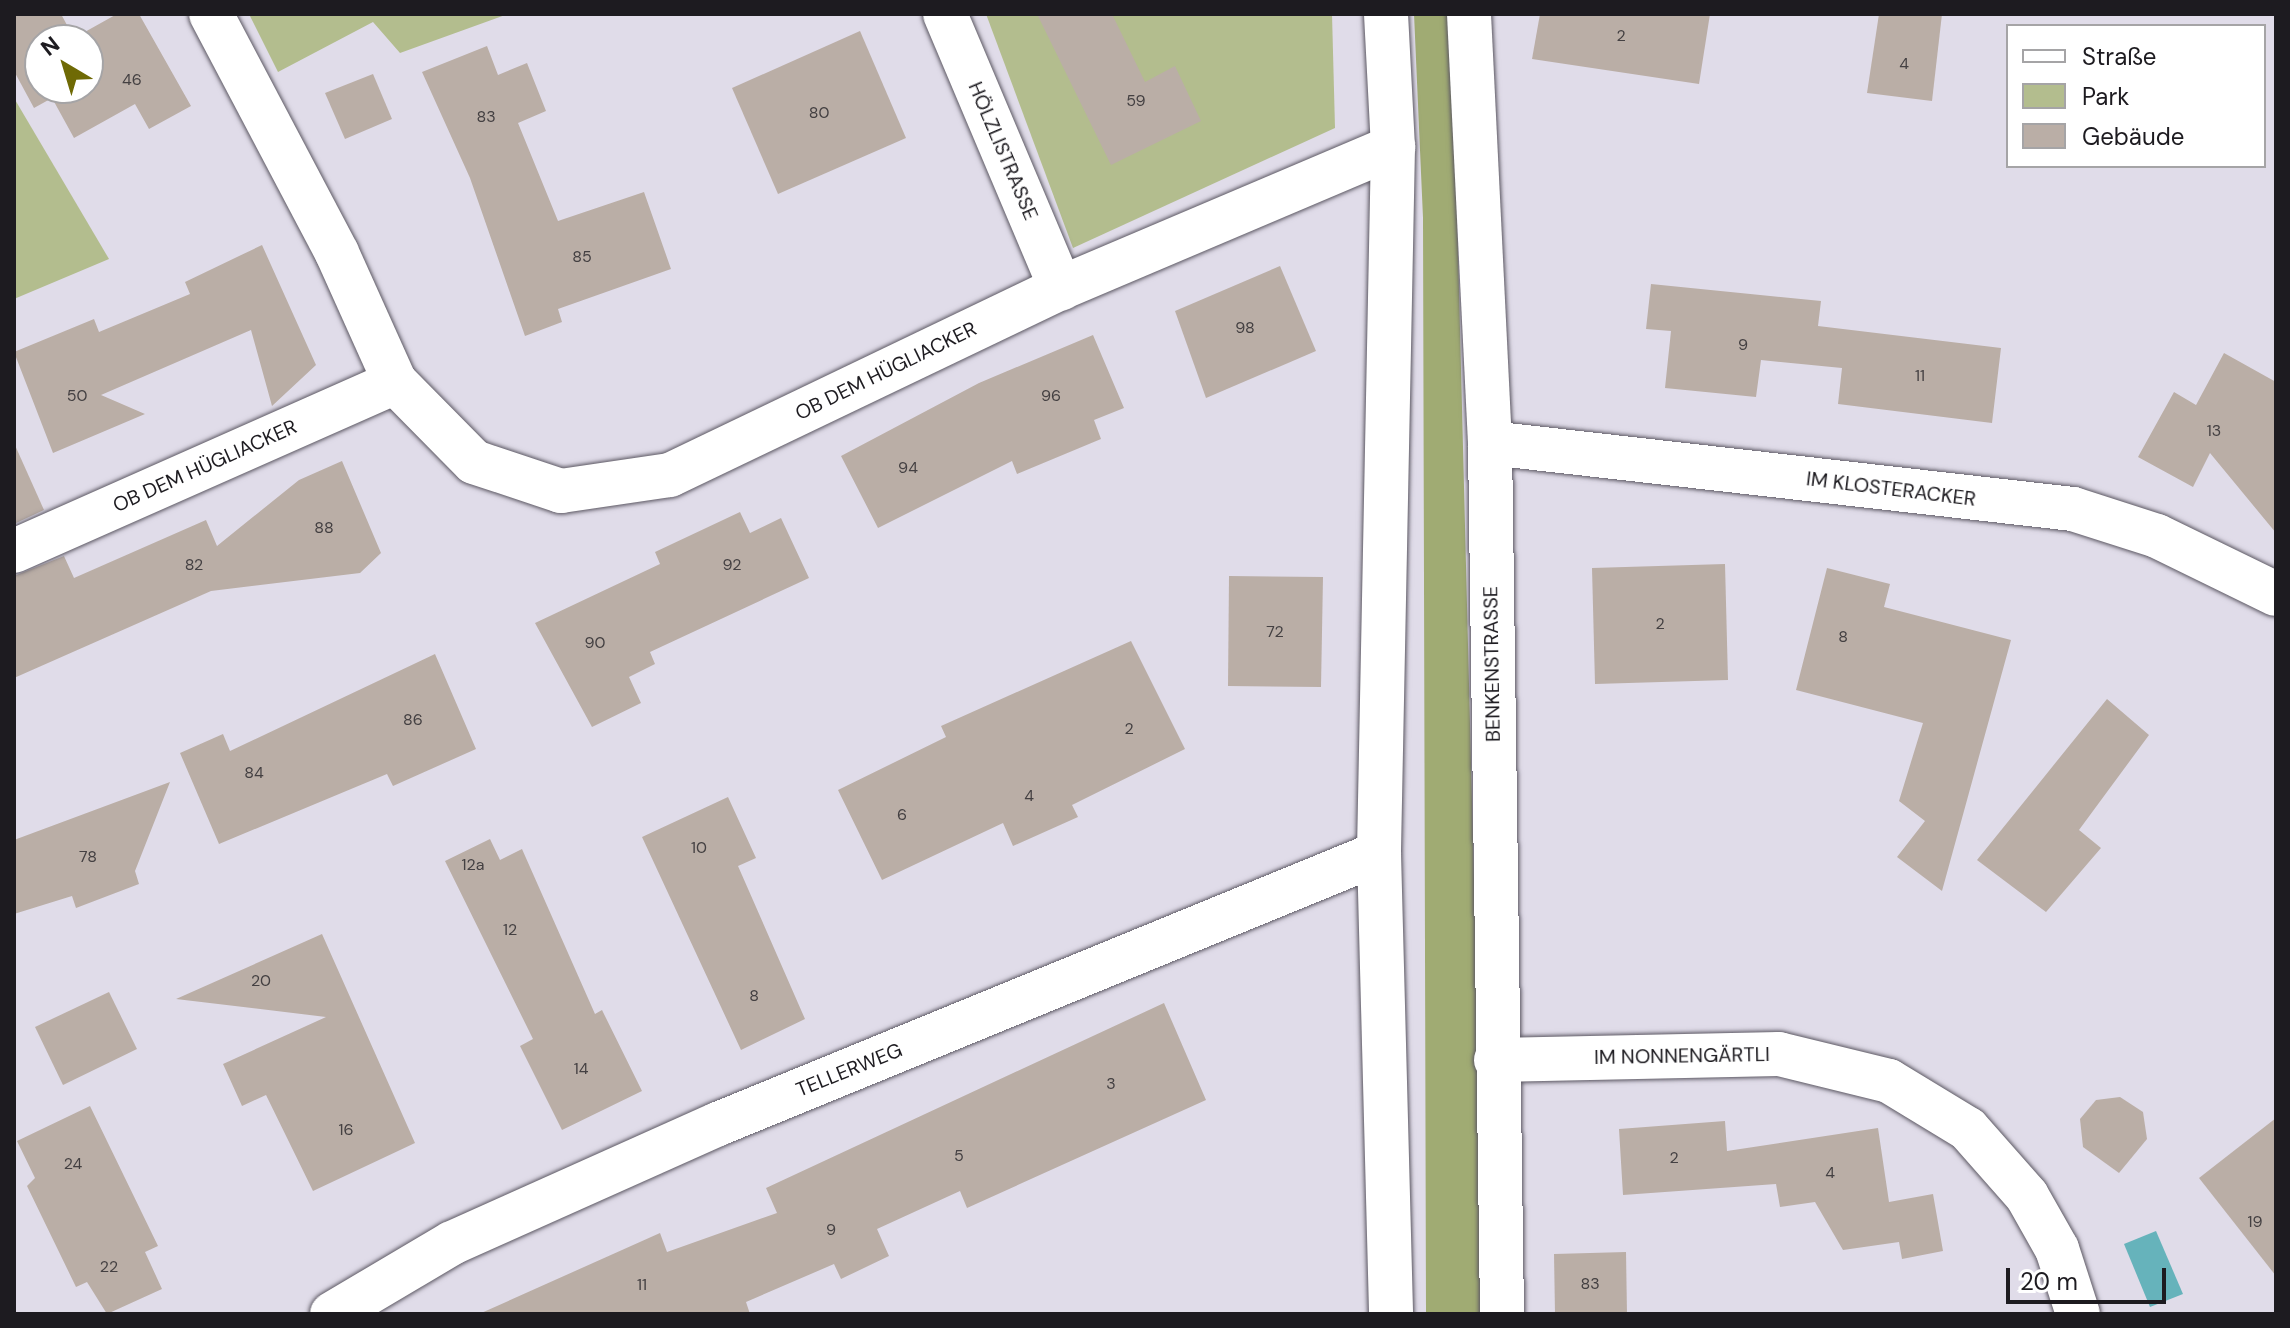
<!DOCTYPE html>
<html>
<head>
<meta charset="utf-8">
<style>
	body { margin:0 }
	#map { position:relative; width:2290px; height:1328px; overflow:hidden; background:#e0dce9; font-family:"DM Sans",sans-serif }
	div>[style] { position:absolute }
	.green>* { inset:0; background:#b3bd8e }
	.forest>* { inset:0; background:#a0ab73 }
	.water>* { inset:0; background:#66b3bb }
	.building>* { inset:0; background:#baaea6 }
	.roads { filter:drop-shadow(0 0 2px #5c5863) drop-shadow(0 0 2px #5c5863) }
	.minor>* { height:44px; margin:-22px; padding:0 22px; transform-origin:22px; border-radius:22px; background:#fff }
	span { translate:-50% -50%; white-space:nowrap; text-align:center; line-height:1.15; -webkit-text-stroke:6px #fff; paint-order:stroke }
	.number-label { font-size:16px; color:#444042 }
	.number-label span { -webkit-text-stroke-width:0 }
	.street-label { font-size:20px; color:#1d1b20 }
	.frame { position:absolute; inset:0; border:16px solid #1d1b20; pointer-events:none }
	.legend { position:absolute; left:2006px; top:24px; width:260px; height:144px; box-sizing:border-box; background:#fff; border:2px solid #a5a4a6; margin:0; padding:10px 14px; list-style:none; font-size:24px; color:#1d1b20 }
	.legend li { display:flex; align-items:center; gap:16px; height:40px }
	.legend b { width:40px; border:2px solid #a5a4a6 }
	.north { position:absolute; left:24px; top:24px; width:80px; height:80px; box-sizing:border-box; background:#fff; border:2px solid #a5a4a6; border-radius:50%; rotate:322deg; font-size:22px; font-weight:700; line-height:32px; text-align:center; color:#1d1b20 }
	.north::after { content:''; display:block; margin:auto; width:28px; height:36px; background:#6f6a05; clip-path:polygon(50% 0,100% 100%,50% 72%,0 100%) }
	.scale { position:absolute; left:2006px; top:1268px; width:160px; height:36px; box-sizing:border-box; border:4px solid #1d1b20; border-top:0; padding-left:10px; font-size:24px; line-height:28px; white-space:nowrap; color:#1d1b20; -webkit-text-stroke:6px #fff; paint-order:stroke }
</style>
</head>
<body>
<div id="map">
	<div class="green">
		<div style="clip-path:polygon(249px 14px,508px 14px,400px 53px,373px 22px,278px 72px)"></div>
		<div style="clip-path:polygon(986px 14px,1332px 14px,1335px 128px,1073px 248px)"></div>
		<div style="clip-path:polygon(14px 98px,109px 259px,14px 299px)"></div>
	</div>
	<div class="forest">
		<div style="clip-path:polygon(1414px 14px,1452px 14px,1485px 1314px,1426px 1314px,1423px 218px)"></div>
	</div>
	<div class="water">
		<div style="clip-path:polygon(2156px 1231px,2183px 1294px,2150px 1307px,2124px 1244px)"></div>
	</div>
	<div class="building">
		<div style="clip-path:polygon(evenodd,14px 14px,61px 14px,74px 38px,117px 14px,139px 14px,191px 106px,149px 129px,135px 104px,74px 138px,52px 98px,34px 108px,14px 71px,14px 14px,40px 40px,88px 40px,88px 88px,40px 88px,40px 40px)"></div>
		<div style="clip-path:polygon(1037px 14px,1112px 14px,1145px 82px,1175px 66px,1201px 121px,1111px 165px)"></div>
		<div style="clip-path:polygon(1540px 14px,1710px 14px,1699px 84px,1532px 59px)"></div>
		<div style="clip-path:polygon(1879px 14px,1942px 14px,1932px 101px,1867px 93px)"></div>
		<div style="clip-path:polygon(860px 31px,906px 138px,778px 194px,732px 88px)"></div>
		<div style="clip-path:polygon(487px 46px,498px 75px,527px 63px,546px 111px,518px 123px,558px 221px,644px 192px,671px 269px,558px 309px,562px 322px,525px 336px,470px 178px,422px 72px)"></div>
		<div style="clip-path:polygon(373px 74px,392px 119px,345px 139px,325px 93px)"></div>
		<div style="clip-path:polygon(262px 245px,316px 365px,272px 406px,251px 330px,101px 395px,145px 414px,53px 453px,14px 352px,94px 319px,99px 332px,190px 294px,185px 282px)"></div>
		<div style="clip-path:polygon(1280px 266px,1316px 351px,1206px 398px,1175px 311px)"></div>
		<div style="clip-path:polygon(1651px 284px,1821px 301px,1818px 326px,2001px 348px,1992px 423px,1838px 404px,1842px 368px,1761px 360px,1756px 397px,1665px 388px,1671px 331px,1646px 329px)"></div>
		<div style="clip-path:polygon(1093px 335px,1124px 408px,1094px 420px,1101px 439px,1017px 474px,1012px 461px,878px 528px,841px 456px,979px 383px)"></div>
		<div style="clip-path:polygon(2224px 353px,2276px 382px,2276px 533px,2210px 453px,2193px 487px,2138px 457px,2174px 392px,2196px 405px)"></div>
		<div style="clip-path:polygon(14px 443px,44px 510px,14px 524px)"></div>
		<div style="clip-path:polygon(342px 461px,381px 553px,360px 573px,211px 591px,14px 678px,14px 576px,64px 556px,74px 578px,206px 520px,217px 546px,299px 480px)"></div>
		<div style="clip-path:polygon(740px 512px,750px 533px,781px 518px,809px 578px,650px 652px,655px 664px,629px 677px,641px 703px,592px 727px,535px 623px,660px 564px,655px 552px)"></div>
		<div style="clip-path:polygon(1725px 564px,1728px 680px,1595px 684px,1592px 568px)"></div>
		<div style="clip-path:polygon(1827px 568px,1890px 584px,1884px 607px,2011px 640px,1942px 891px,1897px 857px,1925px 821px,1899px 801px,1923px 723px,1796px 690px)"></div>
		<div style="clip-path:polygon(1229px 576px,1323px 577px,1321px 687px,1228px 686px)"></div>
		<div style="clip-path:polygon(1131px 641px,1185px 749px,1072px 805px,1078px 817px,1013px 846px,1003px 823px,882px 880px,838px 790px,946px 737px,941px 726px)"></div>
		<div style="clip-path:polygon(435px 654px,476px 749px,393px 786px,387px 774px,219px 844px,180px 753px,223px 734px,230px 751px)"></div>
		<div style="clip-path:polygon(2107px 699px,2149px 735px,2079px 830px,2101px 848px,2046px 912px,1977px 860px)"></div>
		<div style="clip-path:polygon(170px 782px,135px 871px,139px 884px,76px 908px,72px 896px,14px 914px,14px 840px)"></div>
		<div style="clip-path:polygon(728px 797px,756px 858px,738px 866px,805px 1019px,741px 1050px,642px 837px)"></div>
		<div style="clip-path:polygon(490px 839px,500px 860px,522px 849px,595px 1014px,602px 1010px,642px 1091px,562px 1130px,520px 1046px,533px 1039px,445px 861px)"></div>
		<div style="clip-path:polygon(322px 934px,415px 1143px,313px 1191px,266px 1095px,242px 1106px,223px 1064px,326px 1017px,176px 999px)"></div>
		<div style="clip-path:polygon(109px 992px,137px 1049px,63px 1085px,35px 1027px)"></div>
		<div style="clip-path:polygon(1164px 1003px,1206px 1100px,967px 1208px,960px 1191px,877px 1229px,889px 1256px,841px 1279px,834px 1264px,746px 1302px,750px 1314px,479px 1314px,660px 1233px,667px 1252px,777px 1213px,766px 1188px)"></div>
		<div style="clip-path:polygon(2120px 1097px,2143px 1112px,2147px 1139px,2119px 1173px,2083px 1147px,2080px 1119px,2096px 1100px)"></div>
		<div style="clip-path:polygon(90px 1106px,158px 1246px,145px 1252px,162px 1289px,107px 1314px,87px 1282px,76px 1287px,27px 1186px,35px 1178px,17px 1141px)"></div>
		<div style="clip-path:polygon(2276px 1118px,2276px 1276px,2199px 1178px)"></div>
		<div style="clip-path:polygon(1725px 1121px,1727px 1151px,1878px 1128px,1889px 1202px,1933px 1194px,1943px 1251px,1902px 1259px,1899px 1242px,1843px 1250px,1815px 1202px,1780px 1207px,1776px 1184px,1623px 1195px,1619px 1129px)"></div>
		<div style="clip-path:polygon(1626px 1252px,1627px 1314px,1555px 1314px,1554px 1254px)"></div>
	</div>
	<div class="roads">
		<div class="minor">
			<div style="left:211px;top:14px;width:270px;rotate:62.2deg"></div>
			<div style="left:337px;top:253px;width:141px;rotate:65.8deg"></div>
			<div style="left:395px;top:382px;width:112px;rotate:45.4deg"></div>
			<div style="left:474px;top:462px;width:92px;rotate:18.4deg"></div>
			<div style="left:561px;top:491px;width:110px;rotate:-8.4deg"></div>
			<div style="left:670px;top:475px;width:433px;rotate:-25.6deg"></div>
			<div style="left:1061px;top:288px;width:361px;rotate:-23deg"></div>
			<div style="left:945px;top:14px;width:298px;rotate:67.1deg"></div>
			<div style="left:1386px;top:14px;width:133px;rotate:87deg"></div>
			<div style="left:1393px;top:147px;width:706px;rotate:91.14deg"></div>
			<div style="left:1379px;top:853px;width:461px;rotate:88.5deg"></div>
			<div style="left:1469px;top:14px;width:430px;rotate:87.2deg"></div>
			<div style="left:1490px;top:443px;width:871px;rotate:89.21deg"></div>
			<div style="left:1490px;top:443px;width:587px;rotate:6.46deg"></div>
			<div style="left:2073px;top:509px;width:88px;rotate:17.8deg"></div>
			<div style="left:2157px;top:536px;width:132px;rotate:26deg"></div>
			<div style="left:14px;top:551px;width:417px;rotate:-23.9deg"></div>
			<div style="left:1496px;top:1060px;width:283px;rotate:-1.2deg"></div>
			<div style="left:1779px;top:1054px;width:113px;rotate:13.8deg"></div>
			<div style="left:1889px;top:1081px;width:92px;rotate:31.3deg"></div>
			<div style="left:1968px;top:1129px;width:89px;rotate:48.6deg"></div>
			<div style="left:2027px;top:1196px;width:61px;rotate:60.5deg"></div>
			<div style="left:2057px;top:1249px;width:68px;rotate:72.1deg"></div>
			<div style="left:332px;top:1314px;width:139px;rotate:-30.6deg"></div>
			<div style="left:452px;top:1243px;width:291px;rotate:-24.1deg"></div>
			<div style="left:718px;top:1124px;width:714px;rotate:-22.29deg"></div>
		</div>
	</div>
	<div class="number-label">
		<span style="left:1621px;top:36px">2</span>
		<span style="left:1904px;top:64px">4</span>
		<span style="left:132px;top:80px">46</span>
		<span style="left:1136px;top:101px">59</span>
		<span style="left:819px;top:113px">80</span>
		<span style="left:486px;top:117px">83</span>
		<span style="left:582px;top:257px">85</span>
		<span style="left:1245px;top:328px">98</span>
		<span style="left:1743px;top:345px">9</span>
		<span style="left:1920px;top:376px">11</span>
		<span style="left:77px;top:396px">50</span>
		<span style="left:1051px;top:396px">96</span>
		<span style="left:2214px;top:431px">13</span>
		<span style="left:908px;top:468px">94</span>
		<span style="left:324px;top:528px">88</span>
		<span style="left:194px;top:565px">82</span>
		<span style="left:732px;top:565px">92</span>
		<span style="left:1660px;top:624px">2</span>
		<span style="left:1275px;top:632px">72</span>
		<span style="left:1843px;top:637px">8</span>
		<span style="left:595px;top:643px">90</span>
		<span style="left:413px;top:720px">86</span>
		<span style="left:1129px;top:729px">2</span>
		<span style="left:254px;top:773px">84</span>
		<span style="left:1029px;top:796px">4</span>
		<span style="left:902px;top:815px">6</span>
		<span style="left:699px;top:848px">10</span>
		<span style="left:88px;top:857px">78</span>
		<span style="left:473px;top:865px">12a</span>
		<span style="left:510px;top:930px">12</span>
		<span style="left:261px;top:981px">20</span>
		<span style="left:754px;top:996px">8</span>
		<span style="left:581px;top:1069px">14</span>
		<span style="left:1111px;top:1084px">3</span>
		<span style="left:346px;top:1130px">16</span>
		<span style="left:959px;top:1156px">5</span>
		<span style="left:1674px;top:1158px">2</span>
		<span style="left:73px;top:1164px">24</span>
		<span style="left:1830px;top:1173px">4</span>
		<span style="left:2255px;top:1222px">19</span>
		<span style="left:831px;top:1230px">9</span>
		<span style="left:109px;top:1267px">22</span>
		<span style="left:1590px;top:1284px">83</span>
		<span style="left:642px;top:1285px">11</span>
	</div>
	<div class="street-label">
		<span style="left:1003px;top:151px;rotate:67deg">HÖLZLISTRASSE</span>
		<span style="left:886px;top:371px;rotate:-26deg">OB DEM HÜGLIACKER</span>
		<span style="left:205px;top:466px;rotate:-24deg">OB DEM HÜGLIACKER</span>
		<span style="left:1891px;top:489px;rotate:7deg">IM KLOSTERACKER</span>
		<span style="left:1492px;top:664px;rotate:-91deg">BENKENSTRASSE</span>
		<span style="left:1682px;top:1056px;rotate:-1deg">IM NONNENGÄRTLI</span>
		<span style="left:849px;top:1070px;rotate:-22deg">TELLERWEG</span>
	</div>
	<div class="frame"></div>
	<ul class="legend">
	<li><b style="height:10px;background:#fff"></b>Straße</li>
	<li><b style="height:22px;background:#b3bd8e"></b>Park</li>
	<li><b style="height:22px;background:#baaea6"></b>Gebäude</li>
	</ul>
	<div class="north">N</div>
	<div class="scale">20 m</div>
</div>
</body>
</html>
